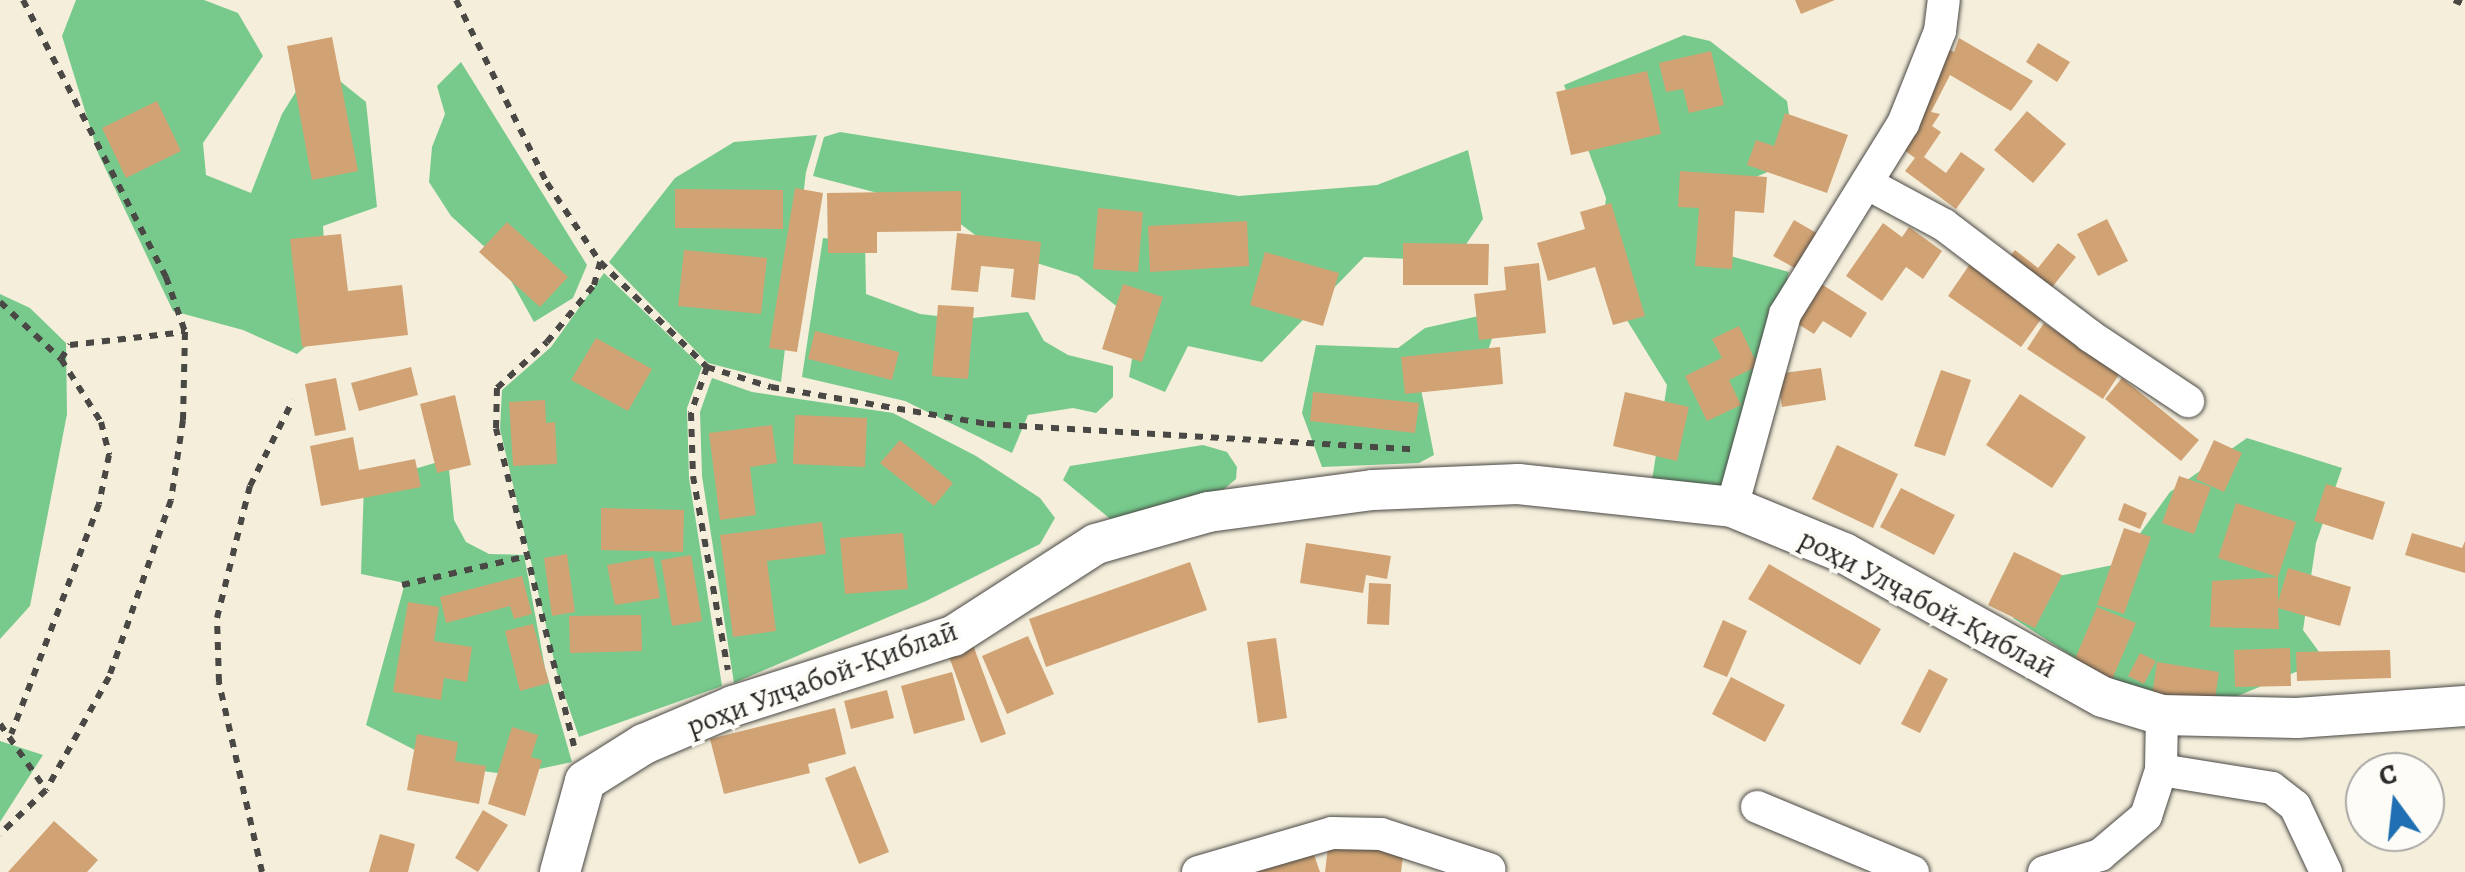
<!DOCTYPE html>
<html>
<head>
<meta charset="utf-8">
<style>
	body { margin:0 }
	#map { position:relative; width:2465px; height:872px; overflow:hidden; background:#f5eedb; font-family:Alegreya,serif }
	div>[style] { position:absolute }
	.green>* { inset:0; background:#77ca8c }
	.building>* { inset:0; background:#d1a374 }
	.path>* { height:6px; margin-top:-3px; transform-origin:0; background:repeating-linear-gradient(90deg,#494845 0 8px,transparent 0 16px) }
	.roads { filter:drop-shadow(0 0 2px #494845) drop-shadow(0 0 2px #494845) }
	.minor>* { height:32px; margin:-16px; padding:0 16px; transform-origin:16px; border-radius:16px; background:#fff }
	.tertiary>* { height:40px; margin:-20px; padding:0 20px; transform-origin:20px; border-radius:20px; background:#fff }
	span { translate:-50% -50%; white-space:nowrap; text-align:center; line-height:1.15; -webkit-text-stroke:8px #fdfcf7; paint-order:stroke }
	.street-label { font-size:30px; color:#2b2b2b }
	.north { position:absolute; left:2345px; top:752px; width:100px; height:100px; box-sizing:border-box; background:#fdfcf7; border:2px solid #a9a8a5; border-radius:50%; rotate:345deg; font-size:28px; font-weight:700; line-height:40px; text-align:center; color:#2b2b2b }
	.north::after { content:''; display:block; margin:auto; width:35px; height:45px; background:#1f6fb2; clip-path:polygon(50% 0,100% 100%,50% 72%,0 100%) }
</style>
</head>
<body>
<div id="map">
	<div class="green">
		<div style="clip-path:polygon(76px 0,204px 0,238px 13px,263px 56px,203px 143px,206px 175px,251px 193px,282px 114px,315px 61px,366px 102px,377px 207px,323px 226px,329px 326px,297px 354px,243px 330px,173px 311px,98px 153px,62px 36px)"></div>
		<div style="clip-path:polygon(1684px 35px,1710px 41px,1787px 101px,1796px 160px,1711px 196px,1719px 253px,1789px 272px,1725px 497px,1652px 480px,1667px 385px,1617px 304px,1603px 223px,1606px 198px,1564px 85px)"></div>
		<div style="clip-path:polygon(461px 62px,587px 265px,573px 298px,534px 322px,500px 261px,451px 216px,429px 182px,432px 147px,445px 114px,437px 86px)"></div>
		<div style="clip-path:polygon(840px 132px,1239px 196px,1377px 185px,1468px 150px,1483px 219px,1455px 261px,1364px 257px,1262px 362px,1188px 346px,1165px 392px,1129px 377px,1138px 323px,1078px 276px,995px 250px,942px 210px,813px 176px,824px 137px)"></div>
		<div style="clip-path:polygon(817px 135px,806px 172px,781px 382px,708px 363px,609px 262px,675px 178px,734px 142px)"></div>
		<div style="clip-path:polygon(823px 238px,865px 242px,866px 294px,920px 314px,964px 319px,1028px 312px,1044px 341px,1068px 355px,1113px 366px,1113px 397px,1096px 413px,1073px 408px,1028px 415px,1012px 453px,905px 401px,802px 377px)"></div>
		<div style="clip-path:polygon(604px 273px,702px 367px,687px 408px,689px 478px,722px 686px,579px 737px,557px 673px,500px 429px,502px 390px,551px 347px)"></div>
		<div style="clip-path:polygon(0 294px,30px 308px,66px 343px,67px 414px,30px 606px,0 639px)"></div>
		<div style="clip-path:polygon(1501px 311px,1484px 363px,1417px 369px,1434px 455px,1419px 463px,1322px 467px,1302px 413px,1316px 345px,1398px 348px,1425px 328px)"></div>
		<div style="clip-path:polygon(712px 378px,752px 392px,893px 413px,976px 456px,1040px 498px,1055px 518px,1040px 544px,926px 601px,734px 683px,702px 476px,700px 412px)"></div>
		<div style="clip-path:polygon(2247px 438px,2342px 468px,2316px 543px,2303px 630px,2325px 660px,2230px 699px,2121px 688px,2013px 618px,2044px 579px,2118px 564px,2170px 492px)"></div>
		<div style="clip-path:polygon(1203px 445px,1227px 452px,1237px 467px,1236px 479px,1223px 490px,1114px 522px,1063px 480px,1070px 466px)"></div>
		<div style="clip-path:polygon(448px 459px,454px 520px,466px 542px,489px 554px,524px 555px,545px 668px,572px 762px,511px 775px,446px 766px,366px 725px,405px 583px,361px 574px,364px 484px)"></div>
		<div style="clip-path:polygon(0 741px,43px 755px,0 822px)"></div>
	</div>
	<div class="building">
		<div style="clip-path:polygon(1795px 0,1835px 0,1801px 14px)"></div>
		<div style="clip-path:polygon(332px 37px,358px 171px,312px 180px,287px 46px)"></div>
		<div style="clip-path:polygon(1959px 38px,2033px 81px,2011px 111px,1950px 75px,1931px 112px,1940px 114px,1932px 126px,1941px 132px,1924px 157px,1946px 173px,1961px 152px,1985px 169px,1956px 209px,1905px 171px,1915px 158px,1897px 145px,1944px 47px,1954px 52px)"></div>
		<div style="clip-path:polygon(2038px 43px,2070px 62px,2057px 82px,2026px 62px)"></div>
		<div style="clip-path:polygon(1711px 51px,1724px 105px,1689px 113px,1683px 89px,1666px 92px,1659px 63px)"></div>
		<div style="clip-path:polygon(1647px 71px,1661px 134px,1571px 155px,1556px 92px)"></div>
		<div style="clip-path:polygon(157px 101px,181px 151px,126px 178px,102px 128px)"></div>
		<div style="clip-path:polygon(2027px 111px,2066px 144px,2033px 183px,1994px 150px)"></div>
		<div style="clip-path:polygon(1785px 113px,1848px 135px,1827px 193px,1747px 165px,1756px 140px,1774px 146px)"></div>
		<div style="clip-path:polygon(1680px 171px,1767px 177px,1764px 213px,1735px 211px,1732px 269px,1695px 266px,1699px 208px,1678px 207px)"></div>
		<div style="clip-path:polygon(795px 188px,823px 193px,797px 352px,769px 348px)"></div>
		<div style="clip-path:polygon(675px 189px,783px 190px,783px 229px,675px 228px)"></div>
		<div style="clip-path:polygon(961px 191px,961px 231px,877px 232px,877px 253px,828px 253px,827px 193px)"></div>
		<div style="clip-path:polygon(1611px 203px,1645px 316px,1613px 325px,1595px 267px,1548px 281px,1537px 243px,1585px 229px,1580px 212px)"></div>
		<div style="clip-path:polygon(1098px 208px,1143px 212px,1138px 272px,1093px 269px)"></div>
		<div style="clip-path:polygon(2107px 219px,2128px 261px,2098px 276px,2077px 234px)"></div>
		<div style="clip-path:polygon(1794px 220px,1820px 235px,1800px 271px,1773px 256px)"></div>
		<div style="clip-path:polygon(1247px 221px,1249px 266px,1150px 272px,1148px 226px)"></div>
		<div style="clip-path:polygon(507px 222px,568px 277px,540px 307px,479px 252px)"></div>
		<div style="clip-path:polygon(1883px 223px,1902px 237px,1909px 227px,1942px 251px,1923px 279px,1906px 267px,1882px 301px,1846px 276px)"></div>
		<div style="clip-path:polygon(957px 233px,1041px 242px,1035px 300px,1011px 297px,1014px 269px,981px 266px,978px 292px,951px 290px)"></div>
		<div style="clip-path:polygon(341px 234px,348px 291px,402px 285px,408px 335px,302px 347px,290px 239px)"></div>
		<div style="clip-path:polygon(1403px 243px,1489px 244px,1488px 285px,1403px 285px)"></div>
		<div style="clip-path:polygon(2058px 243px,2076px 257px,2042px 300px,2002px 267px,2015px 250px,2038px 268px)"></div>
		<div style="clip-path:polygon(684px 250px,767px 258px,761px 314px,678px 306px)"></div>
		<div style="clip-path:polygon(1265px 252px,1339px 273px,1323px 326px,1250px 305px)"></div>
		<div style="clip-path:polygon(1539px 263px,1546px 333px,1479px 340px,1474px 294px,1506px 290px,1504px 267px)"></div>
		<div style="clip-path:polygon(1970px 264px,2044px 315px,2021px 347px,1948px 296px)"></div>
		<div style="clip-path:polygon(1815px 280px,1867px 313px,1851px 338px,1823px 321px,1814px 334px,1790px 319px)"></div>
		<div style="clip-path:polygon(1123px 284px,1163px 297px,1142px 362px,1102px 349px)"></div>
		<div style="clip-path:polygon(938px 305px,974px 307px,968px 379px,932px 376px)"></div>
		<div style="clip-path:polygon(2044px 323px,2120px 373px,2103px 399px,2027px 349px)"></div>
		<div style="clip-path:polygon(1739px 326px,1758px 366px,1729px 380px,1741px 405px,1707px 421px,1685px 376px,1722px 358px,1712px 339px)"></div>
		<div style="clip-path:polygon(815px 331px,899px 352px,892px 380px,808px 359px)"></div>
		<div style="clip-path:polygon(596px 338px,652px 369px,628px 411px,571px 380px)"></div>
		<div style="clip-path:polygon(1500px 347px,1503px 384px,1405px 394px,1401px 357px)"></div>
		<div style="clip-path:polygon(411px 367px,418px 395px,359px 411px,351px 383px)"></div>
		<div style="clip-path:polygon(1821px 368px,1826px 400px,1782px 407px,1777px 374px)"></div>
		<div style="clip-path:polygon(1941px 370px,1971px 380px,1945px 456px,1914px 446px)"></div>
		<div style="clip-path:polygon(336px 378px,346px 430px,315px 436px,305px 384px)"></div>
		<div style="clip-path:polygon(2122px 378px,2199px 440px,2181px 461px,2105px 399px)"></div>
		<div style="clip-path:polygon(1313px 392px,1419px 403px,1415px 433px,1310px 421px)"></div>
		<div style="clip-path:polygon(1625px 392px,1689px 407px,1677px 461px,1613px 446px)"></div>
		<div style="clip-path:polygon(2020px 394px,2086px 437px,2052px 488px,1986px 445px)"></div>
		<div style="clip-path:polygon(455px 395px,471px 465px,437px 473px,420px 404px)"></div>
		<div style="clip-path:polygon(545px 400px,546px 423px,555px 422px,557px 464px,513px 466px,509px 402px)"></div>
		<div style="clip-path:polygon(795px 415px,867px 418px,865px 467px,793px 464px)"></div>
		<div style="clip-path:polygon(772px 425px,777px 463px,750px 467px,756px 515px,720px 520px,709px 433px)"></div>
		<div style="clip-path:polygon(353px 437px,359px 470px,415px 459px,421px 487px,321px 506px,310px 446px)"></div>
		<div style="clip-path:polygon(900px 440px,953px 483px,934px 506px,880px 463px)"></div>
		<div style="clip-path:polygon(2214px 440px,2242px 453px,2224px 492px,2196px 479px)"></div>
		<div style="clip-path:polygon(1837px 445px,1898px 474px,1873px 528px,1812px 499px)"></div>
		<div style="clip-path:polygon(2179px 476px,2211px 487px,2194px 534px,2162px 523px)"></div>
		<div style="clip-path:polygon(2326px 484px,2385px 502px,2373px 540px,2314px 521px)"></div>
		<div style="clip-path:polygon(1901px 488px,1955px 515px,1934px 555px,1880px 527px)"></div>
		<div style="clip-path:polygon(2124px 503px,2147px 513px,2140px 529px,2118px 520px)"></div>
		<div style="clip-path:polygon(2236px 503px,2296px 522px,2278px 577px,2218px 558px)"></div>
		<div style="clip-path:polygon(601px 508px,684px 510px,683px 552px,601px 550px)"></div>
		<div style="clip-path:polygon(822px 522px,826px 554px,767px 561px,776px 631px,733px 637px,720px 535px)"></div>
		<div style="clip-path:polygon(2124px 528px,2151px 537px,2124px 614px,2097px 605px)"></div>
		<div style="clip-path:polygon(903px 533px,908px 589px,845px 594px,840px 538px)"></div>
		<div style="clip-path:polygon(2412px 533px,2462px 548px,2465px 541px,2465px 573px,2405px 555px)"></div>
		<div style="clip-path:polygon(1306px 543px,1391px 556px,1387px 579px,1366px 575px,1363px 593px,1300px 583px)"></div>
		<div style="clip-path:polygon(2014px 552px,2062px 575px,2035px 628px,1988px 605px)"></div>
		<div style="clip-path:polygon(567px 554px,575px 612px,552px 616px,544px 558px)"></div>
		<div style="clip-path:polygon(691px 555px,702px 621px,672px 626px,661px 560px)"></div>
		<div style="clip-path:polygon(653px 557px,660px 598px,615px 605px,607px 565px)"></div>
		<div style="clip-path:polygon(1190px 562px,1207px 610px,1046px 667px,1029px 619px)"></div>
		<div style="clip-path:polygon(1769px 564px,1881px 629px,1860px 665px,1748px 599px)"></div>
		<div style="clip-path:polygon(2288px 568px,2351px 587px,2340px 626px,2278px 608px,2279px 629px,2210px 627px,2212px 581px,2278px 577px,2278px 602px)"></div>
		<div style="clip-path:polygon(522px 576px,532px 614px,514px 619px,510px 606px,446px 623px,440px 597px)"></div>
		<div style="clip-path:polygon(1369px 583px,1391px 584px,1389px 625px,1367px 624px)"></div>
		<div style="clip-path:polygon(408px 602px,439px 607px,434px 641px,472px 647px,467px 682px,444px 678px,441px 700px,393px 692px)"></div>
		<div style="clip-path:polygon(2097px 607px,2136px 623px,2111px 682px,2072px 666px)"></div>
		<div style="clip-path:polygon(641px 615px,642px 651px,570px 653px,569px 616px)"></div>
		<div style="clip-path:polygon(1723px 620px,1747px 631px,1727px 677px,1703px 667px)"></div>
		<div style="clip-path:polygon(533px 624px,549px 683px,520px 691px,505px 631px)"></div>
		<div style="clip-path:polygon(1028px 636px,1054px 694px,1007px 714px,982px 656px)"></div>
		<div style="clip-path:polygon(1276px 638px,1287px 718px,1258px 723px,1247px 642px)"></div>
		<div style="clip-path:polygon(973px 645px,1006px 734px,981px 743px,948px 654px)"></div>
		<div style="clip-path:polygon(2290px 648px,2291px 686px,2235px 687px,2234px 650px)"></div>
		<div style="clip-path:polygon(2390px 650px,2391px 678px,2297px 681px,2296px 652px)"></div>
		<div style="clip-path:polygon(2140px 653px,2156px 661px,2144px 684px,2128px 676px)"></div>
		<div style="clip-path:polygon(2157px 662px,2219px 672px,2214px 706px,2152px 696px)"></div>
		<div style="clip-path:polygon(1929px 669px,1948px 679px,1920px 733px,1901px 724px)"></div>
		<div style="clip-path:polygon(952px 672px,965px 720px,914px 734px,901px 686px)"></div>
		<div style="clip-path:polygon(1731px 677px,1785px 705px,1765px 742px,1712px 714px)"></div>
		<div style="clip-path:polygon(887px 690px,894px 718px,851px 729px,844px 701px)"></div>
		<div style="clip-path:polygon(835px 708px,846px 754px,808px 764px,810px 773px,724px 794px,710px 739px)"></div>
		<div style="clip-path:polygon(512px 727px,538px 735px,531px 757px,542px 760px,525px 816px,488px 804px)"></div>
		<div style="clip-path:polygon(417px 734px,458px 742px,455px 761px,486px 766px,479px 804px,407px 790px)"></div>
		<div style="clip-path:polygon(855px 766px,889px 852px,859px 864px,825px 778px)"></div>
		<div style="clip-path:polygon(483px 810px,508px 825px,478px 872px,455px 858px)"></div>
		<div style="clip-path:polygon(54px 821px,98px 860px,87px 872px,8px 872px)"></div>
		<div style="clip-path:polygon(380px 834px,415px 844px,408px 872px,369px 872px)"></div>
		<div style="clip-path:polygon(1329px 839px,1404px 848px,1401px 872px,1325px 872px)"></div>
		<div style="clip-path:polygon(1312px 849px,1320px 872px,1242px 872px)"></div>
	</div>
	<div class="path">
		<div style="left:23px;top:0;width:312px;rotate:62.7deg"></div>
		<div style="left:166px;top:277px;width:58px;rotate:70.9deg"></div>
		<div style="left:185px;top:332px;width:88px;rotate:91.3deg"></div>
		<div style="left:183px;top:420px;width:81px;rotate:98.5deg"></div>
		<div style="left:171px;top:500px;width:188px;rotate:109.3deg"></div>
		<div style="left:109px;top:677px;width:129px;rotate:119.1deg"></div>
		<div style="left:456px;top:0;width:204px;rotate:63.6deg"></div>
		<div style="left:547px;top:183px;width:95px;rotate:56.1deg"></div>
		<div style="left:600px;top:262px;width:150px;rotate:44.5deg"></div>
		<div style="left:707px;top:367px;width:67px;rotate:17.4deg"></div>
		<div style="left:771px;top:387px;width:219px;rotate:9.7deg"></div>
		<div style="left:987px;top:424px;width:425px;rotate:3.4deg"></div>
		<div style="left:2454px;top:0;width:12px;rotate:24deg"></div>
		<div style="left:0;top:302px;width:83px;rotate:43.1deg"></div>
		<div style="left:61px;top:359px;width:75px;rotate:57.6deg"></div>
		<div style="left:101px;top:422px;width:34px;rotate:76deg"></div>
		<div style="left:109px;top:455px;width:50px;rotate:101.5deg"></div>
		<div style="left:99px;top:504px;width:246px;rotate:110.9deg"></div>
		<div style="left:61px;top:359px;width:17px;rotate:-57deg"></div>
		<div style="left:70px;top:345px;width:116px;rotate:-6.4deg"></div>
		<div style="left:707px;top:367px;width:49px;rotate:109.2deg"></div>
		<div style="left:691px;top:413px;width:63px;rotate:88.2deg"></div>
		<div style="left:693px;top:476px;width:197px;rotate:79.8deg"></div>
		<div style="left:402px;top:585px;width:129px;rotate:-13deg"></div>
		<div style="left:0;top:724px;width:80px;rotate:55.1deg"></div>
		<div style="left:46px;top:790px;width:64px;rotate:136.3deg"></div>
		<div style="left:574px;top:746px;width:327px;rotate:-103.8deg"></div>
		<div style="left:496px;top:428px;width:40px;rotate:-88.6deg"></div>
		<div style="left:497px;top:388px;width:68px;rotate:-42.6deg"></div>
		<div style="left:547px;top:342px;width:74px;rotate:-50.5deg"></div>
		<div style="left:594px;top:285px;width:24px;rotate:-75deg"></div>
		<div style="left:262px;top:872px;width:195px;rotate:-102.8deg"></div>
		<div style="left:219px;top:682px;width:64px;rotate:-91.8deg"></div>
		<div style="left:217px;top:618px;width:136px;rotate:-76deg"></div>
		<div style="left:250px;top:486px;width:96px;rotate:-63.4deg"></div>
	</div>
	<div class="roads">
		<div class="minor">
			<div style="left:1868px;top:184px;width:86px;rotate:28.3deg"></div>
			<div style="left:1944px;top:225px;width:183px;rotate:37.2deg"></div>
			<div style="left:2090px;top:336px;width:118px;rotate:33.6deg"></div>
			<div style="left:1732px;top:507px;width:200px;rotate:-74.6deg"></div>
			<div style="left:1785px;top:314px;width:224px;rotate:-58.2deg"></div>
			<div style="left:1903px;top:124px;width:100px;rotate:-68.3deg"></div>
			<div style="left:1940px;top:31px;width:31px;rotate:-83deg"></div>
			<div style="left:2161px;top:770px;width:112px;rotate:9.2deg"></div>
			<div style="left:2272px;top:788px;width:29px;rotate:38deg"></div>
			<div style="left:2295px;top:806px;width:73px;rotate:64.8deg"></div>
			<div style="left:1757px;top:807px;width:169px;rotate:22.6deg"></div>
			<div style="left:1198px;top:872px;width:140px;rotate:-16.2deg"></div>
			<div style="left:1332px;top:833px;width:49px;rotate:1.2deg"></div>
			<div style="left:1381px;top:834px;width:114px;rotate:18deg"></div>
			<div style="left:2044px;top:872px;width:59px;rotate:-16.9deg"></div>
			<div style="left:2100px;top:855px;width:60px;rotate:-40.3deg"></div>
			<div style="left:2146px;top:816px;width:48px;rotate:-71.9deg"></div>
			<div style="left:2161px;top:770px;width:55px;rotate:-89deg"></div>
		</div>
		<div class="tertiary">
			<div style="left:560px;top:872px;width:94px;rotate:-74.6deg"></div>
			<div style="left:585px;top:781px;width:70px;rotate:-32.1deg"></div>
			<div style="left:644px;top:744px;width:97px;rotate:-23.1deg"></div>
			<div style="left:733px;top:706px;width:231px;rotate:-17.7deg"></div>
			<div style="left:953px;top:636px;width:170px;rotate:-32.8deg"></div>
			<div style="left:1096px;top:544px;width:116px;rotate:-15.9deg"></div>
			<div style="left:1208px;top:512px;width:166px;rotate:-7.6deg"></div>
			<div style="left:1373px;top:490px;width:145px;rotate:-2.4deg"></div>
			<div style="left:1518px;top:484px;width:215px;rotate:6.1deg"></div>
			<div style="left:1732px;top:507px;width:121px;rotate:22.3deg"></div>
			<div style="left:1844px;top:553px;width:296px;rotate:29.1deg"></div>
			<div style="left:2103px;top:697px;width:62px;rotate:17deg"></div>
			<div style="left:2162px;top:715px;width:135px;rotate:1.3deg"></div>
			<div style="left:2297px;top:718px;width:168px;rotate:-4.1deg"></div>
		</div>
	</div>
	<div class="street-label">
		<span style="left:1928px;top:603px;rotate:28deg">роҳи Улҷабой-Қиблаӣ</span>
		<span style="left:822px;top:678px;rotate:-20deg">роҳи Улҷабой-Қиблаӣ</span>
	</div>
	<div class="north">С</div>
</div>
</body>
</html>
